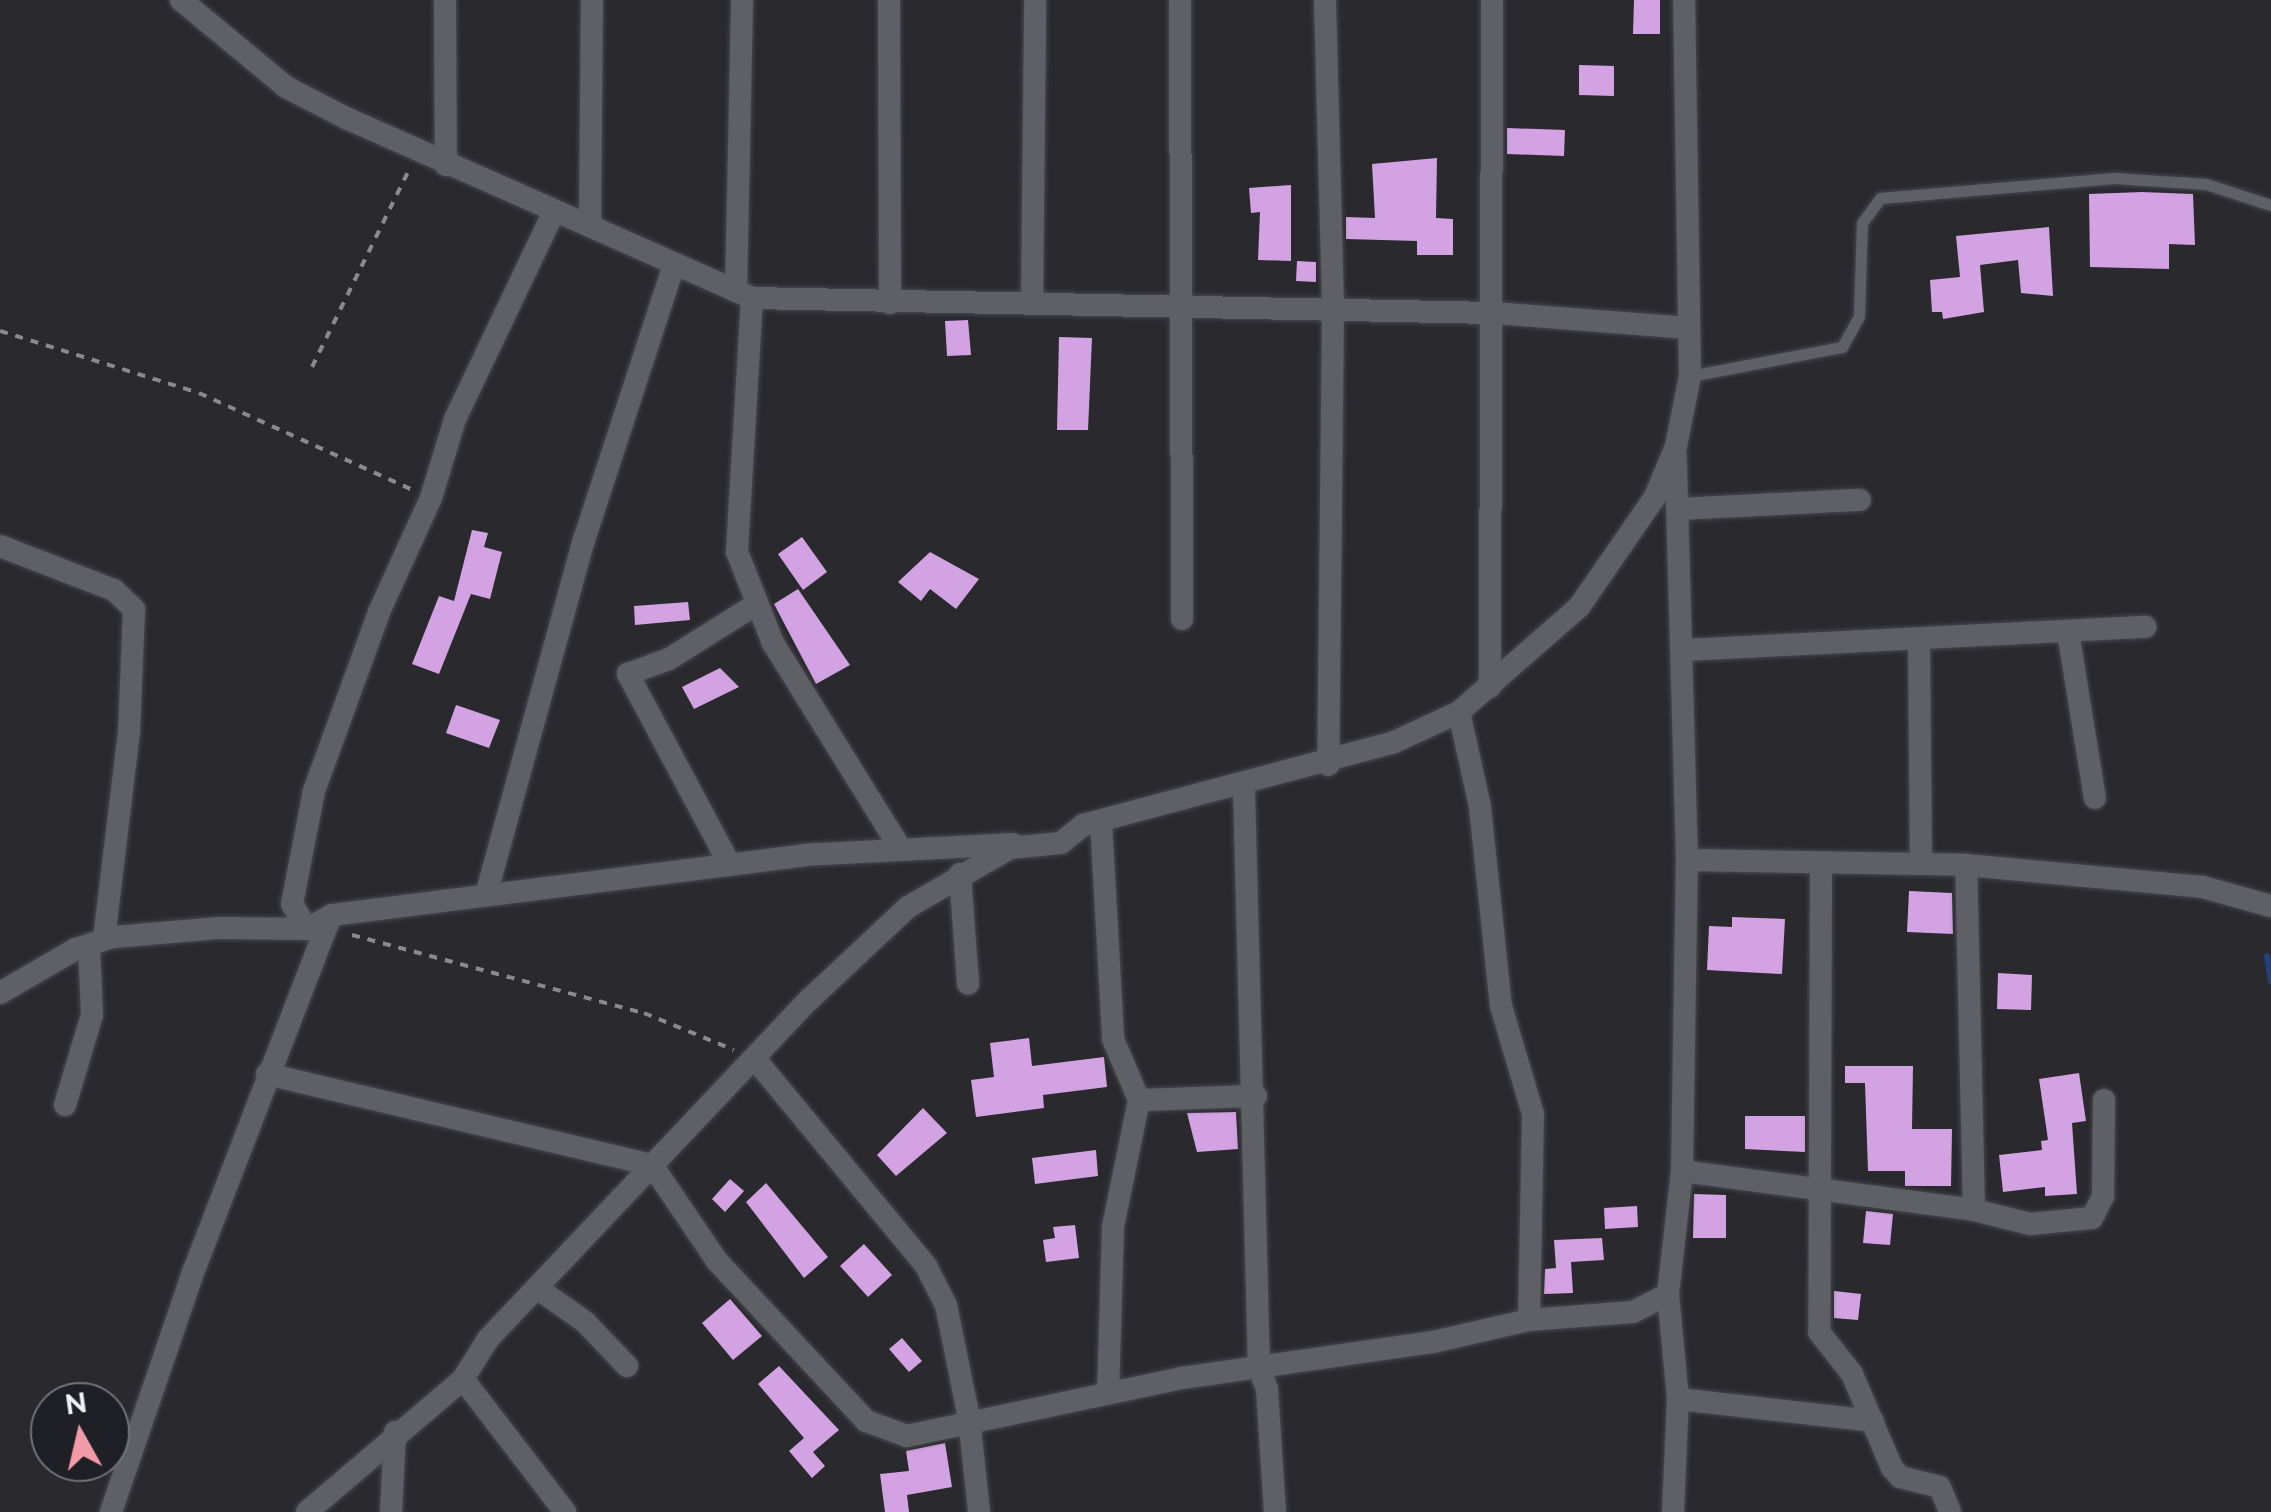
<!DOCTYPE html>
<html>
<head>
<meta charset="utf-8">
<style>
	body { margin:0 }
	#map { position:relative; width:2271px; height:1512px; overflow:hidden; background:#29292e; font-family:Raleway,sans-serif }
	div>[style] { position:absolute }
	.stream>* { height:6px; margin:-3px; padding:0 3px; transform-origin:3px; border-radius:3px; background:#25407a }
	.building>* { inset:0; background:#d3a2e2 }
	.path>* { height:4px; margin-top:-2px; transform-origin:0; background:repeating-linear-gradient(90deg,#898a8e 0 8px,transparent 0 16px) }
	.roads { filter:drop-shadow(0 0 2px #46474c) drop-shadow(0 0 2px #46474c) }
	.lane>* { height:11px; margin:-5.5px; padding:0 5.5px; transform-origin:5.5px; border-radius:5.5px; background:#5f6066 }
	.street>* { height:22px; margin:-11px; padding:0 11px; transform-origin:11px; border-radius:11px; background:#5f6066 }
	span { translate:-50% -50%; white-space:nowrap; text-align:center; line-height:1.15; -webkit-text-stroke:10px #1f2025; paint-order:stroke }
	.north { position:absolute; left:30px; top:1382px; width:100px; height:100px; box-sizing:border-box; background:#1f2025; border:2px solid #727377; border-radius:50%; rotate:352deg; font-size:28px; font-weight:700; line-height:40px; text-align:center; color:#eff0f3 }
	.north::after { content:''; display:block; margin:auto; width:35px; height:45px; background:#f39aa9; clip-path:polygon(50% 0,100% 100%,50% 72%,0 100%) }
</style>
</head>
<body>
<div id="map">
	<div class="stream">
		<div style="left:2267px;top:956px;width:26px;rotate:81deg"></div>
	</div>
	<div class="building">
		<div style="clip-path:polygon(1634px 0,1660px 0,1660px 34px,1633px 34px)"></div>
		<div style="clip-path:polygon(1579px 65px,1614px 66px,1614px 96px,1579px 95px)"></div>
		<div style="clip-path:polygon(1507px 128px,1565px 130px,1564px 156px,1507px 154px)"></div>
		<div style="clip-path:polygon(1437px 158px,1436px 218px,1453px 219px,1453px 255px,1417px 255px,1417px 241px,1346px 239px,1346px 217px,1375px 218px,1372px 164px)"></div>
		<div style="clip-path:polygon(1291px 185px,1291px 261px,1258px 260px,1260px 212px,1251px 213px,1249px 188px)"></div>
		<div style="clip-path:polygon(2142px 192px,2193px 194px,2195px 245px,2169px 244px,2169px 269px,2090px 267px,2089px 194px)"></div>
		<div style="clip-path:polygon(2049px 227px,2053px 296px,2021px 293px,2018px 260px,1980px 265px,1984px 312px,1943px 319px,1942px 312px,1932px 312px,1930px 280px,1960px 277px,1956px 236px)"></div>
		<div style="clip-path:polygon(1297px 261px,1316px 262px,1316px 282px,1296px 281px)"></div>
		<div style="clip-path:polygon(968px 320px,971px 355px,947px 356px,945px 321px)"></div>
		<div style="clip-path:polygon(1059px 337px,1092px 338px,1088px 430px,1057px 430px)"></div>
		<div style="clip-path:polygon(472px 530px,488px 533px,484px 547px,502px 552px,490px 599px,471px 594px,439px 674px,412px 664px,439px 596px,454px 601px)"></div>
		<div style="clip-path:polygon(802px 537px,827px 572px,803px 590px,778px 554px)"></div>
		<div style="clip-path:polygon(930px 552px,979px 579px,956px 609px,930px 589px,921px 601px,898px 582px)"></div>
		<div style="clip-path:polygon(798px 589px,850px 665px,816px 684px,774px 604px)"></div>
		<div style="clip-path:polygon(688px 602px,690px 620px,635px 625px,634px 606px)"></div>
		<div style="clip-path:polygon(720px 668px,739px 687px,694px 709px,682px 687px)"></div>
		<div style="clip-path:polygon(456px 705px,500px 720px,489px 748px,446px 733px)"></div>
		<div style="clip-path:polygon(1909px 891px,1952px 893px,1953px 934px,1907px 932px)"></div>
		<div style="clip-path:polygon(1732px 917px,1785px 919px,1782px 974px,1707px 970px,1709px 926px,1732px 927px)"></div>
		<div style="clip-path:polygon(1998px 973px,2032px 975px,2031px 1010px,1997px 1009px)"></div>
		<div style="clip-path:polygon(1029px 1038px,1032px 1066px,1104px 1057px,1107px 1087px,1043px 1095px,1044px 1108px,976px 1117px,971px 1080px,994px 1077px,990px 1043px)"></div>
		<div style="clip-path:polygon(1845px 1066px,1913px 1066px,1912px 1129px,1952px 1129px,1951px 1186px,1905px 1186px,1905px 1171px,1868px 1171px,1865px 1083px,1845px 1083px)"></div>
		<div style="clip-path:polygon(2079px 1073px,2086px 1121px,2072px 1123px,2077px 1194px,2045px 1196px,2045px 1187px,2003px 1192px,1999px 1155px,2042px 1150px,2041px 1141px,2048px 1140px,2039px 1079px)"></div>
		<div style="clip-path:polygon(923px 1108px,947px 1133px,896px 1176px,877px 1155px)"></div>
		<div style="clip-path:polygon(1236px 1112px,1238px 1149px,1197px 1152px,1187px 1113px)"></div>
		<div style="clip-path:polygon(1745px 1116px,1805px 1116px,1805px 1152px,1745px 1149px)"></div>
		<div style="clip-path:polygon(1096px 1150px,1098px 1176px,1035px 1184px,1032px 1158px)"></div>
		<div style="clip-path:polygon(730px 1179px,744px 1191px,725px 1212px,712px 1199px)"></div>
		<div style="clip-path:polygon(766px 1183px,828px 1257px,804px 1278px,746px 1202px)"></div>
		<div style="clip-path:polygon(1694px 1194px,1726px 1195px,1726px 1238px,1693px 1238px)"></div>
		<div style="clip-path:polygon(1637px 1206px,1638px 1227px,1605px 1229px,1604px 1208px)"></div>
		<div style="clip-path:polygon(1866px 1211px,1893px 1214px,1890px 1245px,1863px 1243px)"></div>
		<div style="clip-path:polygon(1075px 1225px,1079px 1258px,1046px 1262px,1043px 1240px,1055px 1238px,1053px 1227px)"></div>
		<div style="clip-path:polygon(1602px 1238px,1604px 1260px,1571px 1262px,1573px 1293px,1544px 1294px,1545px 1269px,1556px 1268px,1554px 1240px)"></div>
		<div style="clip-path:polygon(864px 1244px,892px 1275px,868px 1297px,840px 1266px)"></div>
		<div style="clip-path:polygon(1834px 1291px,1861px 1294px,1858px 1320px,1834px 1318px)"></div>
		<div style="clip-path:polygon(730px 1299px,762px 1336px,733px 1360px,702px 1323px)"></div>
		<div style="clip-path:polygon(902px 1338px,922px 1361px,909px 1372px,889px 1349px)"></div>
		<div style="clip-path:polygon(779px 1366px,839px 1430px,813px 1452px,825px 1466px,812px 1478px,789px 1451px,804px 1438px,758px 1384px)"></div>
		<div style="clip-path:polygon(945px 1443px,952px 1487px,907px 1495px,909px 1512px,885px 1512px,880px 1474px,909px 1471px,906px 1451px)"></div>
	</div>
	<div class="path">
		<div style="left:0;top:331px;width:208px;rotate:17.3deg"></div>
		<div style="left:199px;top:393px;width:235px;rotate:24.4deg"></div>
		<div style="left:312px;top:367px;width:222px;rotate:-63.8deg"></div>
		<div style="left:352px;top:935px;width:302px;rotate:15deg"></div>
		<div style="left:644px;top:1013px;width:97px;rotate:22.3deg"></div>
	</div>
	<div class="roads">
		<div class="lane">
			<div style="left:1690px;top:376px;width:155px;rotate:-10.8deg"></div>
			<div style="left:1842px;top:347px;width:35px;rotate:-61deg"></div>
			<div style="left:1859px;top:316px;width:93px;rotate:-88.2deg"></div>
			<div style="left:1862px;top:223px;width:31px;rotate:-54deg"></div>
			<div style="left:1880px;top:198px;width:235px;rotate:-4.9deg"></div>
			<div style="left:2114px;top:178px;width:92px;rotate:3.7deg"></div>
			<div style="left:2206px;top:184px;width:68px;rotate:17.9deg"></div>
		</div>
		<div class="street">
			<div style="left:181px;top:0;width:136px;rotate:39.6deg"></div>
			<div style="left:286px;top:87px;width:68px;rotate:27.3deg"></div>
			<div style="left:346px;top:118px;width:444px;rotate:23.9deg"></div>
			<div style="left:752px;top:298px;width:742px;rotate:1.16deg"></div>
			<div style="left:1494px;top:313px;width:194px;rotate:4.4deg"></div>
			<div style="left:445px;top:0;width:165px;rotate:89.7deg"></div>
			<div style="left:889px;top:0;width:303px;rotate:89.8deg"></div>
			<div style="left:1180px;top:0;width:619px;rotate:89.81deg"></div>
			<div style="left:1325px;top:0;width:311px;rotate:88.5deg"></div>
			<div style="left:1333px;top:311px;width:454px;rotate:90.6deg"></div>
			<div style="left:590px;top:224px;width:224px;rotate:-89.5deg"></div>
			<div style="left:736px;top:291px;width:291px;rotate:-88.8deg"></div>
			<div style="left:752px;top:298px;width:254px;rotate:93.4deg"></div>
			<div style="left:737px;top:552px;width:98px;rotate:68.4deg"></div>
			<div style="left:773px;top:643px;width:239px;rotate:58.2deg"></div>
			<div style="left:1032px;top:304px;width:304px;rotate:-89.4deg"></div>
			<div style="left:1680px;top:509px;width:180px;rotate:-2.9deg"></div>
			<div style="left:0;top:546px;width:122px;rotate:21.1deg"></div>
			<div style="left:114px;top:590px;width:28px;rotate:44deg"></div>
			<div style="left:134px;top:609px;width:123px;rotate:92.3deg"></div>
			<div style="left:129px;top:732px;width:209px;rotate:96.9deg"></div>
			<div style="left:2068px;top:632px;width:168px;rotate:80.8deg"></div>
			<div style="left:1919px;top:639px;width:224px;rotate:89.5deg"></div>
			<div style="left:1686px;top:650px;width:460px;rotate:-2.9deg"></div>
			<div style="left:1490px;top:687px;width:687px;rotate:-89.83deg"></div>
			<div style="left:1459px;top:712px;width:97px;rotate:77.5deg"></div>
			<div style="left:1480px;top:807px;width:200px;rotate:84deg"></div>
			<div style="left:1501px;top:1006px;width:113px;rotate:73.5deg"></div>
			<div style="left:1533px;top:1114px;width:206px;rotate:91.1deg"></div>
			<div style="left:1244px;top:788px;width:580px;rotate:88.52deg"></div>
			<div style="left:1259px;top:1368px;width:22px;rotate:69deg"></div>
			<div style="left:1267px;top:1389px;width:123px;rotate:86.3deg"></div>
			<div style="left:1101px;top:821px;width:218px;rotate:86.8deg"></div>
			<div style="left:1113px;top:1039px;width:66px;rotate:66.9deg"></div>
			<div style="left:1139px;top:1100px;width:130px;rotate:101.6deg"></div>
			<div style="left:1113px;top:1227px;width:166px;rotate:91.7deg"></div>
			<div style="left:1687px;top:860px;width:279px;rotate:1deg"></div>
			<div style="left:1966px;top:865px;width:238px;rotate:5.3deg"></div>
			<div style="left:2203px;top:887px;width:71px;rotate:15.6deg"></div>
			<div style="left:730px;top:865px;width:217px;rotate:-118.1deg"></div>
			<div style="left:628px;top:674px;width:44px;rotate:-20.1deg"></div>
			<div style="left:669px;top:659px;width:102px;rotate:-32.1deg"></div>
			<div style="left:1821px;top:867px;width:465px;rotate:90.2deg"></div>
			<div style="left:1819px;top:1332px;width:53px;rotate:51.8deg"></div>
			<div style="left:1852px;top:1374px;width:102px;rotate:66.9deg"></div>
			<div style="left:1892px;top:1468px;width:12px;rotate:48deg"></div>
			<div style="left:1900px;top:1477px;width:41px;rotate:14deg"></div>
			<div style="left:1940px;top:1487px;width:27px;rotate:68deg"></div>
			<div style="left:960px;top:874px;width:110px;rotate:85.8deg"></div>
			<div style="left:486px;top:895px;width:368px;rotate:-74.6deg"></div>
			<div style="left:584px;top:540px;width:290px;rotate:-71.9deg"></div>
			<div style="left:307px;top:929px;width:29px;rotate:-121deg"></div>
			<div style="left:292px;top:904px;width:115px;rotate:-79deg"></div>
			<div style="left:314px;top:791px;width:190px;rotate:-70deg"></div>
			<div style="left:379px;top:612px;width:125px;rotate:-65.5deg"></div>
			<div style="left:431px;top:498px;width:83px;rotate:-73.1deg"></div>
			<div style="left:455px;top:419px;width:230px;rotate:-64.5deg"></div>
			<div style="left:0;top:993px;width:88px;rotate:-30.1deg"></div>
			<div style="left:76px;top:949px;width:40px;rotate:-18deg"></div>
			<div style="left:114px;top:937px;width:105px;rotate:-4.9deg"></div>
			<div style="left:219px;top:928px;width:88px;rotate:0.7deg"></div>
			<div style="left:307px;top:929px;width:29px;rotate:-29deg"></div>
			<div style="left:332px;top:915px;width:476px;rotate:-7.2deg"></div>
			<div style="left:804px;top:855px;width:209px;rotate:-3deg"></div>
			<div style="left:755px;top:1059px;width:268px;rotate:50.4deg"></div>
			<div style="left:926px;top:1266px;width:44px;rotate:62.9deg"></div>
			<div style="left:946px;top:1305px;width:115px;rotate:78.5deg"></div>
			<div style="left:969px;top:1418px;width:95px;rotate:83.9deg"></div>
			<div style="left:267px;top:1074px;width:396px;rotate:13.3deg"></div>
			<div style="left:652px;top:1165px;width:116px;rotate:55.9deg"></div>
			<div style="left:717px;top:1261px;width:219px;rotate:47deg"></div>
			<div style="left:866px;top:1421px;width:44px;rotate:20.1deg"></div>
			<div style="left:907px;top:1436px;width:281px;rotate:-11.9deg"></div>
			<div style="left:1182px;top:1378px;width:254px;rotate:-8.2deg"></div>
			<div style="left:1433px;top:1342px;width:98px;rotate:-12.9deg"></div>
			<div style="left:1529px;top:1320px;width:104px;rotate:-4.4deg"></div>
			<div style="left:1633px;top:1312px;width:39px;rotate:-27deg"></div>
			<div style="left:1139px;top:1100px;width:117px;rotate:-2deg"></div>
			<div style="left:65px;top:1105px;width:94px;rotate:-73.3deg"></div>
			<div style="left:92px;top:1015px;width:70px;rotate:-92.5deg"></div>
			<div style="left:1682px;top:1171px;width:295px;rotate:7.6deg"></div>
			<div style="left:1974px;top:1210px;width:345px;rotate:-91.3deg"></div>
			<div style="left:1974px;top:1210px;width:58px;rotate:14deg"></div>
			<div style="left:2030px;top:1224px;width:62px;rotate:-5.5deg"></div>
			<div style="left:2092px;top:1218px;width:25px;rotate:-63deg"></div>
			<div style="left:2103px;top:1196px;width:96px;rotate:-89.4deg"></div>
			<div style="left:537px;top:1288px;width:59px;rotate:35.3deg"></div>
			<div style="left:585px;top:1322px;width:61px;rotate:46.3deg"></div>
			<div style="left:463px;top:1379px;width:168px;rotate:52.5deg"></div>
			<div style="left:1678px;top:1399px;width:196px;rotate:6.4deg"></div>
			<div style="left:111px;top:1512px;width:256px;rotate:-71.1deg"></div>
			<div style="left:194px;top:1270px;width:377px;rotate:-68.9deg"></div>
			<div style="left:307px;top:1512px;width:205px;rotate:-40.4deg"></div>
			<div style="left:463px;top:1379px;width:47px;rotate:-58deg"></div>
			<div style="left:488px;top:1339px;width:468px;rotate:-46.6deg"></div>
			<div style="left:810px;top:999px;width:134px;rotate:-43.2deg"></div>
			<div style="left:908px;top:907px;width:118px;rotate:-30deg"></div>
			<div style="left:1010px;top:848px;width:51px;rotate:-5.6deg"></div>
			<div style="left:1061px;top:843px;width:28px;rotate:-39deg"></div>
			<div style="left:1083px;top:825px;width:320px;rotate:-14.9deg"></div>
			<div style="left:1392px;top:743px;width:74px;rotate:-24.8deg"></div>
			<div style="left:1459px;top:712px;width:159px;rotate:-41.2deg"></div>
			<div style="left:1579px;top:607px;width:134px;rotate:-55.4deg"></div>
			<div style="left:1655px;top:497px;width:55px;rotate:-67.6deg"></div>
			<div style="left:1676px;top:446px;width:71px;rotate:-78.7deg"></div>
			<div style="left:1690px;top:376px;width:376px;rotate:-90.9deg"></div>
			<div style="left:391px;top:1512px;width:80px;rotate:-87.1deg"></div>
			<div style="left:1673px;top:1512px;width:113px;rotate:-87.5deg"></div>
			<div style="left:1678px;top:1399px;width:105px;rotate:-95.4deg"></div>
			<div style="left:1668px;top:1294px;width:124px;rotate:-83.5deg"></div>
			<div style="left:1682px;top:1171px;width:311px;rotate:-89.1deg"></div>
			<div style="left:1687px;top:860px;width:405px;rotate:-91.6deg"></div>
		</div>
	</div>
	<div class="north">N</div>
</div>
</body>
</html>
